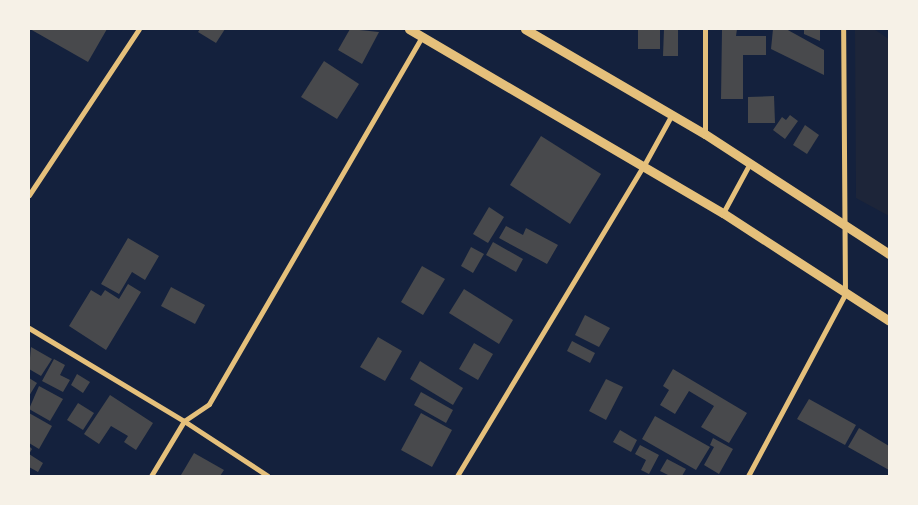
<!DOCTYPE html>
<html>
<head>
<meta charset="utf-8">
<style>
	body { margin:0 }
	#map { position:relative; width:918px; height:505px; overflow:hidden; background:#14213d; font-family:"PT Sans Narrow",sans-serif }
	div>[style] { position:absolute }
	.green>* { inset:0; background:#1d2539 }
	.building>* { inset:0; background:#48494c }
	.minor>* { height:5px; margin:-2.5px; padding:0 2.5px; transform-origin:2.5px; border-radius:2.5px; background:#e5c07b }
	.tertiary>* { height:9px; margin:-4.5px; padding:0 4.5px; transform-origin:4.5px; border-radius:4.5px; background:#e5c07b }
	span { translate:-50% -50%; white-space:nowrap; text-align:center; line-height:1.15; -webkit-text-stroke:4px #f6f1e7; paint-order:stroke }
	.frame { position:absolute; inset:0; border:30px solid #f6f1e7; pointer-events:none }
</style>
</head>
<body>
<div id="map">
	<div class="green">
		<div style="clip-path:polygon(855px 29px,874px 29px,889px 39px,889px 216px,856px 198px)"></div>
	</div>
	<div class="building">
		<div style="clip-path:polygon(30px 29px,107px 29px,88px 62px)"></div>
		<div style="clip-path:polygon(200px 29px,225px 29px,216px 43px,198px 32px)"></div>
		<div style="clip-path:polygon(350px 29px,379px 32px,362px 64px,338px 50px)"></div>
		<div style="clip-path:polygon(638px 29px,660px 29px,660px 49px,638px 49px)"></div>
		<div style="clip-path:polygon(664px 29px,678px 29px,678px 56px,663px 56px)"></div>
		<div style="clip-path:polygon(722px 29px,737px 29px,736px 36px,766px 36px,766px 55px,743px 55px,743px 99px,721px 99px)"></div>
		<div style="clip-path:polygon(773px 29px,786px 29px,824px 50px,824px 75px,771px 49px)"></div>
		<div style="clip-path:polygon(804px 29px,820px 29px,820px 41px,804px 34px)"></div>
		<div style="clip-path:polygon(324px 61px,359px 84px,337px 119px,301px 97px)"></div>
		<div style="clip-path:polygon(774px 96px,775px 123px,748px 123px,748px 97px)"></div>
		<div style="clip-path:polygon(790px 115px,798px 121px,785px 139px,773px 130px,782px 117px,786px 120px)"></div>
		<div style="clip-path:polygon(805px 125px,819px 135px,807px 154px,793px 145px)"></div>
		<div style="clip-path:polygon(541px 136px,601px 174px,570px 224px,510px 185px)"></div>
		<div style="clip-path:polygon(489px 207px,504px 217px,488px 243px,473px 234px)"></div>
		<div style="clip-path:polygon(506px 226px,523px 235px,526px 228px,558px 245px,547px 264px,499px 238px)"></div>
		<div style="clip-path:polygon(128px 238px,159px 256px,145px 280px,132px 272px,119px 294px,101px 284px)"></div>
		<div style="clip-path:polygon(493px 242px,523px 259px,516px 272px,486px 255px)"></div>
		<div style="clip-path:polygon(471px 247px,484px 254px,473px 273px,461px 266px)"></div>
		<div style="clip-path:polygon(422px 266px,445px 279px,423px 315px,401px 302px)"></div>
		<div style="clip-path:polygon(128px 284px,141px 292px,106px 350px,69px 326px,91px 290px,101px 296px,105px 290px,119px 299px)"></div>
		<div style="clip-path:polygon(171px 287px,205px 305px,195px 324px,161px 306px)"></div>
		<div style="clip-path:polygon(464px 289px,513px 320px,499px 344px,449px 313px)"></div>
		<div style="clip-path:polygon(585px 315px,610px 328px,599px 347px,575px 335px)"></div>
		<div style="clip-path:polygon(378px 337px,402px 351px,385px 381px,360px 367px)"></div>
		<div style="clip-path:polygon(572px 341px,595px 353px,590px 363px,567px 351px)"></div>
		<div style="clip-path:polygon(474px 343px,493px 354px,478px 380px,459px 369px)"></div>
		<div style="clip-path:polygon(31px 347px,52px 359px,41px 376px,29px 369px)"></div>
		<div style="clip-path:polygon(54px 359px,65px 365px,60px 375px,70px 380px,63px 392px,42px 381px)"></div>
		<div style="clip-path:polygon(420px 361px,463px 388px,453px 405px,410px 379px)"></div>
		<div style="clip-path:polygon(673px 369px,747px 413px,729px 443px,701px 427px,714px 406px,689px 391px,675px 414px,660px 405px,669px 390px,663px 386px)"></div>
		<div style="clip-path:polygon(77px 374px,90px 382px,83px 393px,71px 385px)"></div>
		<div style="clip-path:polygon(29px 378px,37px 383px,29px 396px)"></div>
		<div style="clip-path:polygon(606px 379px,623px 387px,606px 420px,589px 411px)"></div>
		<div style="clip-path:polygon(39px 386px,63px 399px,50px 421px,29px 409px)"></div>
		<div style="clip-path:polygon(421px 392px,453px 410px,446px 423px,414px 405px)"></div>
		<div style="clip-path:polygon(110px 395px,153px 423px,136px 450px,124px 442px,128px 436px,111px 426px,99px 444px,84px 434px)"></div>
		<div style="clip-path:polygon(809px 399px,856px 425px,845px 445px,797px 419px)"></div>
		<div style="clip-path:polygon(78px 403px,94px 413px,83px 430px,67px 420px)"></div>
		<div style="clip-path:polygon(29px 413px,52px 426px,39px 449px,29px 443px)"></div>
		<div style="clip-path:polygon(421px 413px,452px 430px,432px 467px,401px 450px)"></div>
		<div style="clip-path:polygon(655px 416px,710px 447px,696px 470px,642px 439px)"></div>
		<div style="clip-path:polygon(859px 428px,889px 446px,889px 470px,848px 447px)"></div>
		<div style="clip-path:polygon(620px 430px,637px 440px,631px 452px,613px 442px)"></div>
		<div style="clip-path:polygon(713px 438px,733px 449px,719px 474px,704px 465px,714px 447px,710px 445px)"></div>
		<div style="clip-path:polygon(640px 445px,659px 455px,649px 474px,641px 470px,646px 460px,635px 454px)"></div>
		<div style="clip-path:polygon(29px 446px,32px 449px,29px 454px,43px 463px,38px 472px,29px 467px)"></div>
		<div style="clip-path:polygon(194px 453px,224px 470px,220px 476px,181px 475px)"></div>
		<div style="clip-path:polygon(667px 459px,686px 469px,682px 476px,670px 476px,660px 471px)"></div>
	</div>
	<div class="minor">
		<div style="left:705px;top:29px;width:105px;rotate:90deg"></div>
		<div style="left:29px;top:195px;width:199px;rotate:-56.5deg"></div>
		<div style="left:723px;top:213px;width:55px;rotate:-61.6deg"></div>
		<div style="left:29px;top:328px;width:181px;rotate:31deg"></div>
		<div style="left:184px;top:421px;width:100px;rotate:33.2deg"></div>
		<div style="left:151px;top:476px;width:64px;rotate:-59deg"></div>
		<div style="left:184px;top:421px;width:30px;rotate:-34deg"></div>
		<div style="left:209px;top:404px;width:424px;rotate:-59.9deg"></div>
		<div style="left:457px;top:476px;width:361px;rotate:-59deg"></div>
		<div style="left:643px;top:167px;width:58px;rotate:-61.2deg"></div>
		<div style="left:748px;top:476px;width:206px;rotate:-61.9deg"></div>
		<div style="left:845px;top:294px;width:265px;rotate:-90.4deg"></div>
	</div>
	<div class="tertiary">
		<div style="left:409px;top:29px;width:364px;rotate:30.4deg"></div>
		<div style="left:723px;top:213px;width:198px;rotate:33deg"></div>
		<div style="left:525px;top:29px;width:208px;rotate:30.3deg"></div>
		<div style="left:705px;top:134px;width:220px;rotate:33.1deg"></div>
	</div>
	<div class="frame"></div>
</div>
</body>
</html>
